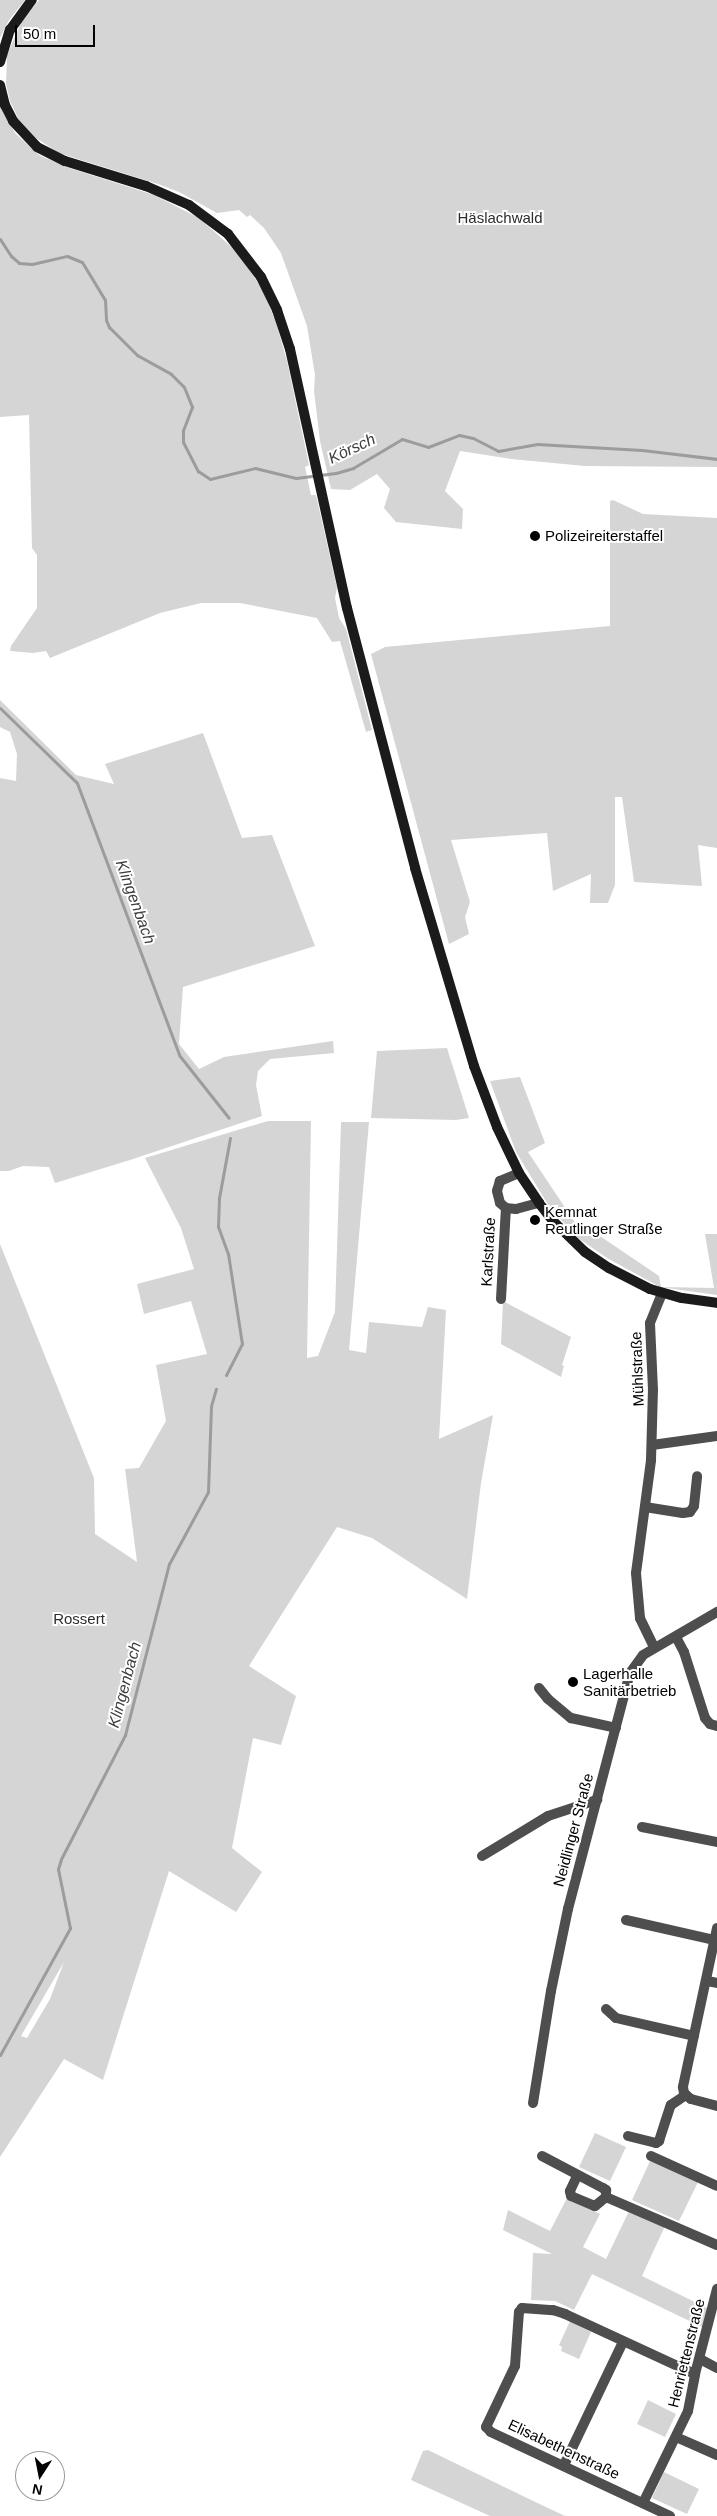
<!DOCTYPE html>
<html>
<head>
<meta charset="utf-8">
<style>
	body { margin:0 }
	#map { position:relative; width:717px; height:2516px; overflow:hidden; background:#fff; font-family:Arial,sans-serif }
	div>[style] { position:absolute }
	.green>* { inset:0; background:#d5d5d5 }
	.stream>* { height:3px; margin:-1.5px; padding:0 1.5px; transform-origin:1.5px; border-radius:1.5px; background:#9c9c9c }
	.street>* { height:10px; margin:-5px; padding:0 5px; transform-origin:5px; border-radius:5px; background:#4e4e4e }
	.secondary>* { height:10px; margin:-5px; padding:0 5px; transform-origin:5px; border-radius:5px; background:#1b1b1b }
	.dots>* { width:14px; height:14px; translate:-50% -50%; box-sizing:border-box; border:2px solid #fff; border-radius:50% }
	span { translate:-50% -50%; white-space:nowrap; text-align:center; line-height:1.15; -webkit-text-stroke:4px #fff; paint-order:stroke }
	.park-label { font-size:15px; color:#2c2c2c }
	.poi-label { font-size:15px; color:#000 }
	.left { translate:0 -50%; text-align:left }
	.street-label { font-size:15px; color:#000 }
	.water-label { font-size:16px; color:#3d3d3d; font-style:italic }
	.north { position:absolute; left:15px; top:2451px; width:50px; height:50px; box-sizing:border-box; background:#fff; border:1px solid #999; border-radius:50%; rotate:191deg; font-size:14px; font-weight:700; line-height:20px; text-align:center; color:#000 }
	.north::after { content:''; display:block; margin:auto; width:18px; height:22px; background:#000; clip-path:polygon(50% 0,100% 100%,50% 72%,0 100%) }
	.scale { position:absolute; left:15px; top:25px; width:80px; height:22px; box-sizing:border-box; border:2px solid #000; border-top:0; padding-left:6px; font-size:15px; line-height:18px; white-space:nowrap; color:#000; -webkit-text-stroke:4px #fff; paint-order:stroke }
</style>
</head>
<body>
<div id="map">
	<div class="green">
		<div style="clip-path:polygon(0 0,25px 0,9px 20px,0 38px)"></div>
		<div style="clip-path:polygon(39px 0,717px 0,717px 467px,585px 466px,511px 459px,460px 451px,445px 491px,463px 509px,462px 529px,396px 522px,384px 508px,390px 489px,377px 474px,350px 490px,331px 489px,320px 441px,314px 391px,315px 375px,307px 326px,281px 253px,264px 228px,250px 215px,247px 217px,239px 210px,217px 213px,179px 192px,158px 184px,59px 153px,36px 138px,19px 120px,10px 101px,6px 84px,7px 55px,21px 23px)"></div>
		<div style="clip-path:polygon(0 106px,15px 133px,39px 155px,66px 167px,154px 195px,199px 218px,237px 252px,261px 287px,275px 319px,287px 361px,309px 465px,305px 467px,311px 495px,316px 495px,337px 588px,335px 598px,339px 618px,346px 629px,372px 730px,366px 732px,340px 641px,332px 642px,317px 618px,240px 603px,201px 603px,160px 613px,50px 658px,46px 651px,33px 653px,10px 651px,11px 646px,37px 608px,37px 555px,32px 548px,29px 415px,0 417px)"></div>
		<div style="clip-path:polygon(613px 500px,643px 514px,717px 518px,717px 848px,698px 845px,702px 886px,634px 882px,622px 797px,615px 797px,615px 885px,608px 903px,590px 903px,591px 874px,553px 891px,547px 833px,451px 840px,470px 902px,465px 917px,469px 934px,449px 944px,371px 654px,385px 647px,610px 626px,610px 501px)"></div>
		<div style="clip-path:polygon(0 700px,76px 775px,114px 784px,105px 764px,203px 733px,242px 838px,272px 835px,315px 946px,183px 987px,179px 1044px,199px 1069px,224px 1057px,333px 1041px,334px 1053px,270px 1059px,258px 1071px,256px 1085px,262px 1116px,130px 1160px,55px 1183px,49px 1167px,23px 1166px,9px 1171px,0 1171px,0 778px,16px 781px,17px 754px,10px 732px,0 727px)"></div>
		<div style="clip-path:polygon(447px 1048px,469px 1118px,456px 1120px,371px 1118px,377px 1051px)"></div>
		<div style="clip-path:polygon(520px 1077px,545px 1143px,528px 1152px,584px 1236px,591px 1230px,659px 1276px,661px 1287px,714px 1288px,705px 1234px,717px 1234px,717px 1295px,660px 1287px,607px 1258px,578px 1238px,550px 1208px,516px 1152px,490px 1081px)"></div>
		<div style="clip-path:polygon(evenodd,268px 1121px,311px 1121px,307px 1358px,318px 1356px,335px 1312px,341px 1122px,369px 1122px,349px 1350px,366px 1353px,369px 1322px,422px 1327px,428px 1307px,446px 1310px,439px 1439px,493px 1415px,481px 1483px,467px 1599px,372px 1538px,337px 1527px,249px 1666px,296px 1696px,281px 1745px,253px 1738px,232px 1848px,262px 1872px,236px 1912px,169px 1871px,103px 2080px,64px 2059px,0 2157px,0 1244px,94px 1478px,95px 1534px,137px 1562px,125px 1469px,139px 1468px,166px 1421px,156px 1365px,207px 1354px,191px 1301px,144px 1314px,137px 1284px,194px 1269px,181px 1228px,145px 1158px,268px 1121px,64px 1962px,50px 1999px,27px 2038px,21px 2036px,64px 1962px)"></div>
		<div style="clip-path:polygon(503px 1301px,571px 1337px,562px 1365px,564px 1366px,561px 1377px,501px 1344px)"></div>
		<div style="clip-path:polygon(595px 2133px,626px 2147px,610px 2181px,579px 2167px)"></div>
		<div style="clip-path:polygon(651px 2159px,699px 2180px,679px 2221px,632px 2200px)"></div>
		<div style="clip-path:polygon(567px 2198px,600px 2214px,583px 2247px,606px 2259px,630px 2209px,665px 2226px,642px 2276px,709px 2309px,704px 2328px,592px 2274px,574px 2310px,555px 2301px,531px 2300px,533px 2253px,552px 2254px,503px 2230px,508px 2210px,550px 2231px)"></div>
		<div style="clip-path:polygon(570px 2321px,591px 2332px,579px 2359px,561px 2351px,562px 2347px,559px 2345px)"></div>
		<div style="clip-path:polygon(648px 2400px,676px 2414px,665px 2437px,637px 2424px)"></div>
		<div style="clip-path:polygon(428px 2450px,527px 2498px,565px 2516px,490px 2516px,411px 2480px,423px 2451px)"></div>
		<div style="clip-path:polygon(664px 2472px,699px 2489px,687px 2514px,652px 2498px)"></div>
	</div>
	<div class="stream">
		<div style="left:0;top:239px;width:20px;rotate:57deg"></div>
		<div style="left:11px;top:256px;width:11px;rotate:41deg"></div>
		<div style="left:19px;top:263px;width:13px;rotate:4deg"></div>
		<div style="left:32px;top:264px;width:36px;rotate:-13deg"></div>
		<div style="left:67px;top:256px;width:16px;rotate:22deg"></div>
		<div style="left:82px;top:262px;width:44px;rotate:58.8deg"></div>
		<div style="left:105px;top:300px;width:20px;rotate:87deg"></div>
		<div style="left:106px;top:320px;width:8px;rotate:67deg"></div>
		<div style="left:109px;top:327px;width:40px;rotate:45deg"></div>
		<div style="left:137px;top:355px;width:39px;rotate:29deg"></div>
		<div style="left:171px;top:374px;width:18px;rotate:45deg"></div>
		<div style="left:184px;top:387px;width:22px;rotate:68deg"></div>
		<div style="left:192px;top:407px;width:26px;rotate:111deg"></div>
		<div style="left:183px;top:431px;width:11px;rotate:90deg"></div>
		<div style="left:183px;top:442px;width:33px;rotate:63deg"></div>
		<div style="left:198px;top:471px;width:14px;rotate:34deg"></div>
		<div style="left:210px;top:479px;width:46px;rotate:-13.7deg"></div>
		<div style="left:255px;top:468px;width:42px;rotate:13.7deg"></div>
		<div style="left:296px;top:478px;width:40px;rotate:-7.1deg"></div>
		<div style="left:336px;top:473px;width:18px;rotate:-16deg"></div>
		<div style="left:353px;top:468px;width:57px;rotate:-30.6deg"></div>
		<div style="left:402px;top:439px;width:27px;rotate:17deg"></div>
		<div style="left:428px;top:447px;width:33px;rotate:-21deg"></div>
		<div style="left:459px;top:435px;width:14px;rotate:12deg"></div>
		<div style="left:473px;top:438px;width:28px;rotate:27deg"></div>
		<div style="left:498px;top:451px;width:40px;rotate:-10deg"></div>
		<div style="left:537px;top:444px;width:105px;rotate:3.3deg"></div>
		<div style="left:642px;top:450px;width:76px;rotate:6.8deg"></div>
		<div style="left:0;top:708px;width:107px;rotate:44.2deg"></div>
		<div style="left:77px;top:783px;width:290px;rotate:69.4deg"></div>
		<div style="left:179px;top:1055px;width:80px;rotate:51.6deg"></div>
		<div style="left:226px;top:1375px;width:35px;rotate:-63deg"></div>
		<div style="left:242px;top:1344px;width:91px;rotate:-98.8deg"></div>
		<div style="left:228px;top:1254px;width:29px;rotate:-110deg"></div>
		<div style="left:218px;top:1227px;width:29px;rotate:-88deg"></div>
		<div style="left:219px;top:1198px;width:61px;rotate:-79.6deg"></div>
		<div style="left:0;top:2055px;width:145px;rotate:-61.1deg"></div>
		<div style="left:70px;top:1928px;width:60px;rotate:-101.5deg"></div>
		<div style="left:58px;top:1869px;width:10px;rotate:-73deg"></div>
		<div style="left:61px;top:1859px;width:140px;rotate:-62.7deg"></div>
		<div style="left:125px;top:1735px;width:177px;rotate:-75.6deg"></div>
		<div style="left:169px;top:1564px;width:82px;rotate:-61.6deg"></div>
		<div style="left:208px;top:1492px;width:86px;rotate:-88deg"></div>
		<div style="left:211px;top:1406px;width:18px;rotate:-74deg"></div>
	</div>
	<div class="street">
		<div style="left:519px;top:1173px;width:21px;rotate:157deg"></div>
		<div style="left:500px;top:1181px;width:10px;rotate:107deg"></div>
		<div style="left:497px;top:1191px;width:12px;rotate:76deg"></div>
		<div style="left:500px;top:1203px;width:8px;rotate:40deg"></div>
		<div style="left:506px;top:1208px;width:10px;rotate:6deg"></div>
		<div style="left:516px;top:1209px;width:24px;rotate:-15deg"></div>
		<div style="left:501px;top:1299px;width:91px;rotate:-86.9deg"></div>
		<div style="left:652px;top:1445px;width:66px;rotate:-7.9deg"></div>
		<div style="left:645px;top:1507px;width:38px;rotate:9deg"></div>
		<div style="left:683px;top:1513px;width:7px;rotate:-8deg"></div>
		<div style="left:690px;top:1512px;width:7px;rotate:-56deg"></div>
		<div style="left:694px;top:1506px;width:30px;rotate:-84deg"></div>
		<div style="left:676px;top:1637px;width:17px;rotate:62deg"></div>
		<div style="left:684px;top:1652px;width:69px;rotate:72.3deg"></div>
		<div style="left:705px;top:1718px;width:8px;rotate:50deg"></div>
		<div style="left:710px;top:1724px;width:7px;rotate:16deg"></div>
		<div style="left:654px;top:1647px;width:32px;rotate:-116deg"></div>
		<div style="left:640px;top:1618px;width:45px;rotate:-95.1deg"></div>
		<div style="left:636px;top:1573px;width:114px;rotate:-82.4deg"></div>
		<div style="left:651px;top:1460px;width:70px;rotate:-88.4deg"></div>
		<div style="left:653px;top:1390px;width:67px;rotate:-92.6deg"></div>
		<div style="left:650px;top:1323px;width:32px;rotate:-68deg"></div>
		<div style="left:539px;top:1688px;width:14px;rotate:51deg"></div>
		<div style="left:548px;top:1699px;width:30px;rotate:40deg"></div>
		<div style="left:571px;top:1718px;width:46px;rotate:12.5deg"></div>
		<div style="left:642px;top:1827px;width:76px;rotate:11.3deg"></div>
		<div style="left:482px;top:1856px;width:77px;rotate:-31.2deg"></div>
		<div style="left:548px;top:1816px;width:52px;rotate:-18.1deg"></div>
		<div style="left:626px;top:1920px;width:90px;rotate:12.8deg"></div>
		<div style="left:717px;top:1928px;width:163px;rotate:102.1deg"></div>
		<div style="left:683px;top:2087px;width:6px;rotate:81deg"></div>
		<div style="left:684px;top:2093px;width:9px;rotate:41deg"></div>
		<div style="left:691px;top:2099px;width:27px;rotate:15deg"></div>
		<div style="left:707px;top:1981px;width:10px;rotate:11deg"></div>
		<div style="left:606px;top:2009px;width:13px;rotate:42deg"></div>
		<div style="left:616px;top:2018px;width:80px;rotate:13deg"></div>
		<div style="left:533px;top:2103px;width:113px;rotate:-80.9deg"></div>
		<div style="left:551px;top:1991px;width:84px;rotate:-78.3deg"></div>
		<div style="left:568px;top:1909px;width:244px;rotate:-75.3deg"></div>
		<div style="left:630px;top:1673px;width:22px;rotate:-54deg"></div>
		<div style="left:643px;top:1655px;width:86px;rotate:-30.2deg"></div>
		<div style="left:628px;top:2136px;width:29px;rotate:14deg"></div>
		<div style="left:656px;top:2143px;width:4px;rotate:-34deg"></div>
		<div style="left:659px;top:2141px;width:38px;rotate:-72deg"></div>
		<div style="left:671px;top:2105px;width:18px;rotate:-34deg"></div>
		<div style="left:542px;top:2156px;width:69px;rotate:27.7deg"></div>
		<div style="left:603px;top:2188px;width:4px;rotate:34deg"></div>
		<div style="left:606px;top:2190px;width:7px;rotate:90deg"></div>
		<div style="left:606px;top:2197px;width:121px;rotate:23.4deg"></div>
		<div style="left:651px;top:2156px;width:72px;rotate:24.4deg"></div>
		<div style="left:577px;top:2176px;width:17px;rotate:115deg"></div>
		<div style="left:570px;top:2191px;width:5px;rotate:79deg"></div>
		<div style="left:571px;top:2196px;width:26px;rotate:23deg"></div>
		<div style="left:595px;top:2206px;width:14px;rotate:-39deg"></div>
		<div style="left:700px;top:2359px;width:19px;rotate:28deg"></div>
		<div style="left:676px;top:2437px;width:45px;rotate:23.7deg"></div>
		<div style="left:564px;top:2465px;width:136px;rotate:-64.4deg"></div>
		<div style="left:643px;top:2503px;width:102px;rotate:-63.9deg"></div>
		<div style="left:688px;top:2411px;width:38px;rotate:-79deg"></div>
		<div style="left:695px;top:2374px;width:88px;rotate:-75.5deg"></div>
		<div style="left:670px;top:2516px;width:198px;rotate:-154.9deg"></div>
		<div style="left:491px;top:2432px;width:7px;rotate:-135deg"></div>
		<div style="left:486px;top:2427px;width:68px;rotate:-64.6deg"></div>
		<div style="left:515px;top:2366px;width:54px;rotate:-85.8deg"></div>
		<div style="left:519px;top:2312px;width:5px;rotate:-53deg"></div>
		<div style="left:522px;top:2308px;width:31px;rotate:4deg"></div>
		<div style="left:553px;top:2310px;width:13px;rotate:18deg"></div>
		<div style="left:565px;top:2314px;width:143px;rotate:24.8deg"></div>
	</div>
	<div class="secondary">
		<div style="left:0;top:62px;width:34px;rotate:-73deg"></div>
		<div style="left:10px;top:30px;width:37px;rotate:-54deg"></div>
		<div style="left:0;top:85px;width:21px;rotate:76deg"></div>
		<div style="left:5px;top:105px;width:18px;rotate:63deg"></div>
		<div style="left:13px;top:121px;width:35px;rotate:47deg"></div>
		<div style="left:37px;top:147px;width:31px;rotate:27deg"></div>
		<div style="left:65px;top:161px;width:85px;rotate:17.2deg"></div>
		<div style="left:146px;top:186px;width:47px;rotate:23.8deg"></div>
		<div style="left:189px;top:205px;width:49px;rotate:36.6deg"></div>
		<div style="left:228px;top:234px;width:54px;rotate:52.5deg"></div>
		<div style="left:261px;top:277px;width:37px;rotate:64deg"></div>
		<div style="left:277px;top:310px;width:41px;rotate:71.6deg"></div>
		<div style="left:290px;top:349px;width:265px;rotate:77.6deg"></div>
		<div style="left:347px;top:608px;width:269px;rotate:75.3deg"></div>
		<div style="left:415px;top:868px;width:207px;rotate:73.4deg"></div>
		<div style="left:474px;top:1066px;width:65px;rotate:69.3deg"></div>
		<div style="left:497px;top:1127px;width:51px;rotate:64.4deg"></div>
		<div style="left:519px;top:1173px;width:36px;rotate:56deg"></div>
		<div style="left:539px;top:1203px;width:24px;rotate:52deg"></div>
		<div style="left:554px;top:1222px;width:43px;rotate:44.1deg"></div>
		<div style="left:585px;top:1252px;width:29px;rotate:34deg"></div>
		<div style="left:609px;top:1268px;width:46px;rotate:27.1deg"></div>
		<div style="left:650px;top:1289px;width:33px;rotate:16deg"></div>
		<div style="left:682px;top:1298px;width:35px;rotate:8deg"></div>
	</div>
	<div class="dots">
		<div style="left:535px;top:536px;background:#000"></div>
		<div style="left:535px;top:1220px;background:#000"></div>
		<div style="left:573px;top:1682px;background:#000"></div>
	</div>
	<div class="park-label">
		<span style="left:500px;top:218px">Häslachwald</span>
		<span style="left:79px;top:1619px">Rossert</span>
	</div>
	<div class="poi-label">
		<span class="left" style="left:545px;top:536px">Polizeireiterstaffel</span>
		<span class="left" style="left:545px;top:1220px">Kemnat<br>Reutlinger Straße</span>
		<span class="left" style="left:583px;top:1682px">Lagerhalle<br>Sanitärbetrieb</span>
	</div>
	<div class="street-label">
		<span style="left:488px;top:1252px;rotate:-87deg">Karlstraße</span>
		<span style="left:637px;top:1369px;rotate:-92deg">Mühlstraße</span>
		<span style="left:573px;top:1830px;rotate:-75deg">Neidlinger Straße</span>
		<span style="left:686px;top:2353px;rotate:-76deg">Henriettenstraße</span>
		<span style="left:564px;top:2449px;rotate:25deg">Elisabethenstraße</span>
	</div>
	<div class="water-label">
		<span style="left:352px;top:449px;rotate:-25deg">Körsch</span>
		<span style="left:135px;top:902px;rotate:70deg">Klingenbach</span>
		<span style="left:125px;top:1685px;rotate:-75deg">Klingenbach</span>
	</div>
	<div class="north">N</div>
	<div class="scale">50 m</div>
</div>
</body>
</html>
